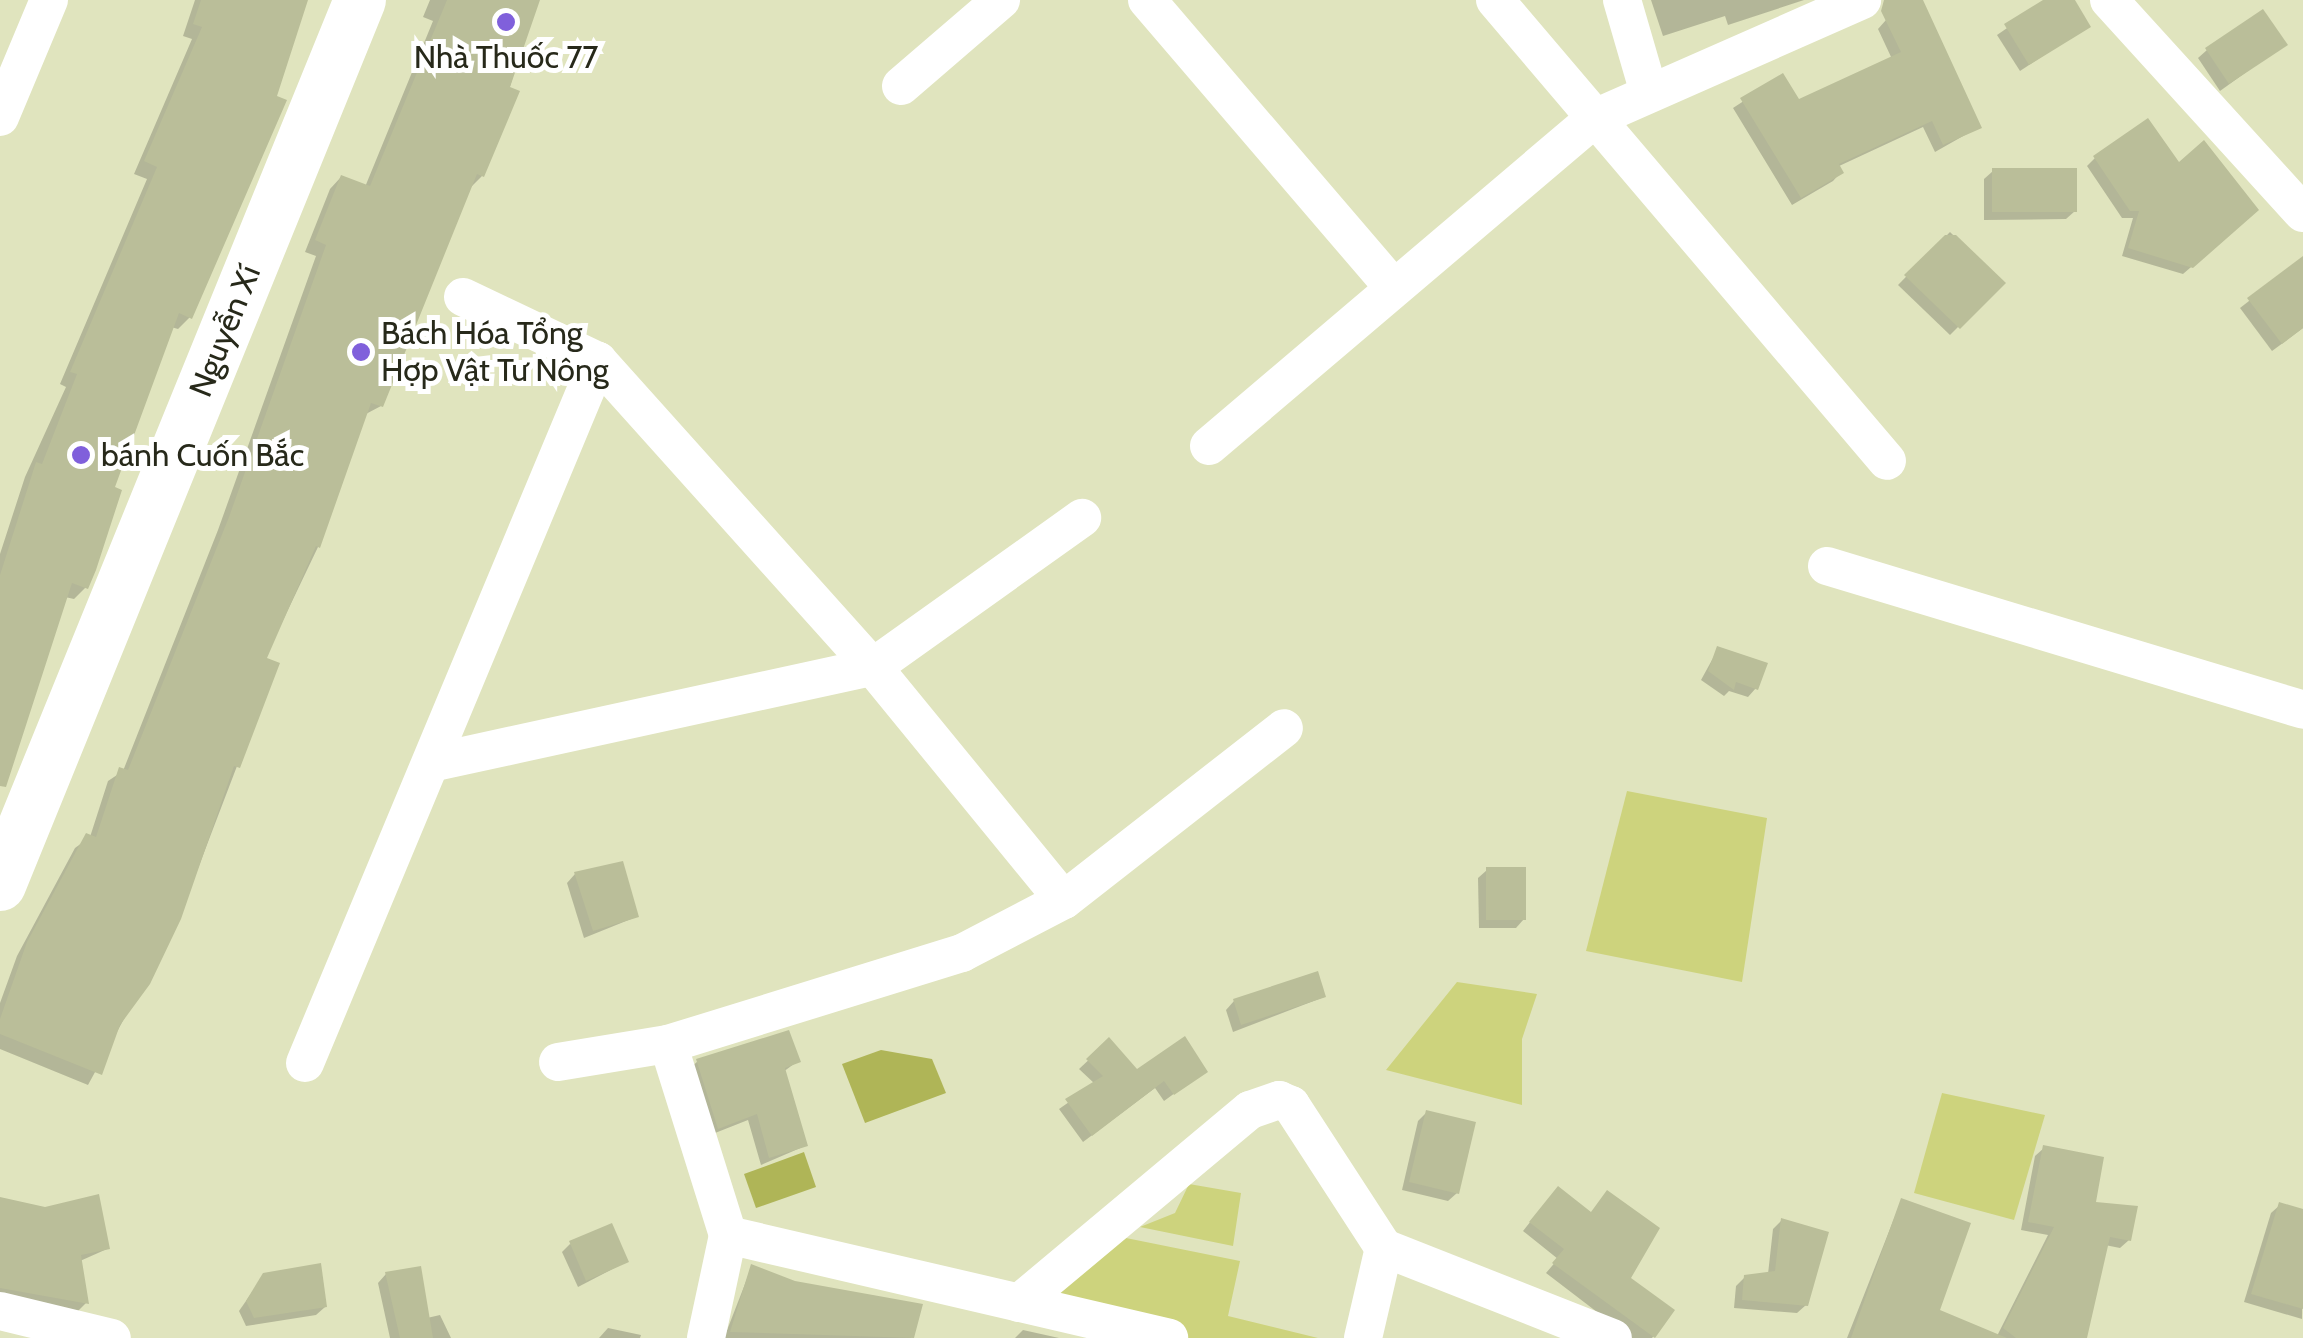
<!DOCTYPE html>
<html>
<head>
<meta charset="utf-8">
<style>
	body { margin:0 }
	#map { position:relative; width:2303px; height:1338px; overflow:hidden; background:#e0e4be; font-family:Cabin,sans-serif }
	div>[style] { position:absolute }
	.green>* { inset:0; background:#cdd37d }
	.water>* { inset:0; background:#afb557 }
	.shadow>* { inset:0; background:#0003 }
	.building>* { inset:0; background:#babe99 }
	.street>* { height:38px; margin:-19px; padding:0 19px; transform-origin:19px; border-radius:19px; background:#fff }
	.secondary>* { height:52px; margin:-26px; padding:0 26px; transform-origin:26px; border-radius:26px; background:#fff }
	.dots>* { width:28px; height:28px; translate:-50% -50%; box-sizing:border-box; border:5px solid #fff; border-radius:50% }
	span { translate:-50% -50%; white-space:nowrap; text-align:center; line-height:1.15; -webkit-text-stroke:10px #fff; paint-order:stroke }
	.poi-label { font-size:32px; color:#27291a }
	.left { translate:0 -50%; text-align:left }
	.street-label { font-size:32px; color:#27291a }
</style>
</head>
<body>
<div id="map">
	<div class="green">
		<div style="clip-path:polygon(1627px 791px,1767px 818px,1742px 982px,1586px 951px)"></div>
		<div style="clip-path:polygon(1457px 982px,1537px 994px,1522px 1039px,1522px 1105px,1386px 1070px)"></div>
		<div style="clip-path:polygon(1942px 1093px,2045px 1115px,2014px 1220px,1914px 1193px)"></div>
		<div style="clip-path:polygon(1189px 1184px,1241px 1193px,1233px 1246px,1140px 1227px,1175px 1213px)"></div>
		<div style="clip-path:polygon(1121px 1237px,1240px 1261px,1228px 1316px,1318px 1338px,1105px 1338px,1009px 1314px)"></div>
	</div>
	<div class="water">
		<div style="clip-path:polygon(881px 1050px,932px 1059px,946px 1093px,865px 1123px,842px 1064px)"></div>
		<div style="clip-path:polygon(804px 1152px,816px 1187px,756px 1208px,744px 1174px)"></div>
	</div>
	<div class="shadow">
		<div style="clip-path:polygon(195px 0,306px 0,190px 317px,178px 329px,171px 327px,112px 489px,86px 587px,74px 599px,65px 597px,0 755px,0 554px,25px 477px,66px 387px,60px 384px,147px 179px,134px 174px,192px 39px,183px 36px)"></div>
		<div style="clip-path:polygon(430px 0,537px 0,482px 176px,471px 187px,381px 406px,364px 415px,318px 547px,264px 660px,276px 664px,179px 918px,88px 1085px,0 1049px,0 1003px,17px 956px,75px 848px,90px 837px,108px 781px,123px 771px,218px 530px,316px 256px,305px 252px,330px 189px,341px 177px,365px 187px,433px 21px,423px 17px)"></div>
		<div style="clip-path:polygon(1651px 0,1804px 0,1728px 25px,1725px 16px,1663px 36px)"></div>
		<div style="clip-path:polygon(2048px 0,2072px 0,2088px 26px,2020px 71px,1997px 35px)"></div>
		<div style="clip-path:polygon(1886px 20px,1979px 127px,1935px 152px,1923px 127px,1837px 167px,1841px 172px,1833px 181px,1792px 205px,1733px 108px,1782px 76px,1798px 102px,1892px 59px,1878px 29px)"></div>
		<div style="clip-path:polygon(2285px 44px,2220px 91px,2198px 58px,2207px 50px)"></div>
		<div style="clip-path:polygon(2095px 158px,2178px 165px,2248px 218px,2183px 274px,2122px 256px,2133px 218px,2122px 218px,2087px 166px)"></div>
		<div style="clip-path:polygon(1993px 171px,2075px 211px,2066px 219px,1984px 220px,1984px 179px)"></div>
		<div style="clip-path:polygon(1950px 232px,2002px 283px,1950px 335px,1898px 285px)"></div>
		<div style="clip-path:polygon(2303px 259px,2303px 328px,2272px 351px,2240px 308px)"></div>
		<div style="clip-path:polygon(1718px 649px,1756px 688px,1748px 697px,1729px 691px,1724px 696px,1701px 680px)"></div>
		<div style="clip-path:polygon(1487px 870px,1524px 919px,1516px 928px,1479px 928px,1478px 878px)"></div>
		<div style="clip-path:polygon(575px 874px,636px 917px,584px 938px,567px 883px)"></div>
		<div style="clip-path:polygon(1324px 997px,1233px 1032px,1226px 1010px,1234px 1001px)"></div>
		<div style="clip-path:polygon(1109px 1041px,1136px 1072px,1205px 1071px,1164px 1101px,1155px 1088px,1083px 1142px,1059px 1109px,1095px 1084px,1079px 1069px)"></div>
		<div style="clip-path:polygon(698px 1061px,798px 1061px,783px 1072px,805px 1146px,761px 1165px,748px 1120px,710px 1135px,689px 1069px)"></div>
		<div style="clip-path:polygon(1426px 1113px,1457px 1193px,1448px 1201px,1402px 1190px,1418px 1121px)"></div>
		<div style="clip-path:polygon(2044px 1148px,2129px 1240px,2120px 1248px,2105px 1245px,2083px 1338px,1847px 1338px,1901px 1201px,1937px 1311px,1997px 1336px,2048px 1235px,2021px 1230px,2035px 1156px)"></div>
		<div style="clip-path:polygon(1607px 1193px,1628px 1279px,1672px 1311px,1652px 1338px,1631px 1338px,1546px 1273px,1558px 1259px,1523px 1231px,1550px 1197px,1590px 1214px)"></div>
		<div style="clip-path:polygon(0 1200px,107px 1249px,80px 1261px,86px 1303px,78px 1311px,0 1296px)"></div>
		<div style="clip-path:polygon(2280px 1205px,2303px 1212px,2302px 1319px,2244px 1302px,2271px 1213px)"></div>
		<div style="clip-path:polygon(1781px 1221px,1806px 1305px,1797px 1313px,1734px 1308px,1736px 1286px,1745px 1277px,1768px 1274px,1773px 1229px)"></div>
		<div style="clip-path:polygon(570px 1244px,626px 1262px,578px 1287px,562px 1252px)"></div>
		<div style="clip-path:polygon(752px 1266px,795px 1283px,920px 1306px,911px 1338px,724px 1338px)"></div>
		<div style="clip-path:polygon(386px 1274px,427px 1318px,440px 1315px,451px 1338px,390px 1338px,378px 1283px)"></div>
		<div style="clip-path:polygon(264px 1275px,325px 1307px,316px 1315px,246px 1326px,239px 1311px)"></div>
		<div style="clip-path:polygon(608px 1328px,641px 1335px,640px 1338px,599px 1338px)"></div>
		<div style="clip-path:polygon(1023px 1330px,1059px 1338px,1015px 1338px)"></div>
	</div>
	<div class="building">
		<div style="clip-path:polygon(201px 0,308px 0,277px 96px,287px 100px,192px 319px,179px 313px,115px 487px,122px 490px,96px 570px,88px 589px,72px 583px,6px 787px,0 786px,0 575px,36px 462px,42px 464px,77px 374px,70px 372px,157px 167px,144px 161px,202px 27px,193px 24px)"></div>
		<div style="clip-path:polygon(447px 0,540px 0,510px 87px,520px 91px,484px 177px,477px 174px,383px 407px,371px 403px,320px 548px,316px 546px,267px 658px,280px 663px,240px 768px,234px 766px,181px 919px,150px 984px,120px 1025px,102px 1075px,0 1034px,0 1019px,27px 942px,86px 833px,96px 837px,119px 767px,128px 770px,229px 517px,326px 245px,315px 240px,341px 175px,370px 186px)"></div>
		<div style="clip-path:polygon(1884px 0,1923px 0,1982px 128px,1943px 145px,1932px 121px,1839px 164px,1844px 173px,1801px 198px,1740px 98px,1783px 73px,1799px 99px,1901px 52px,1881px 11px)"></div>
		<div style="clip-path:polygon(2043px 0,2075px 0,2091px 27px,2029px 65px,2004px 24px)"></div>
		<div style="clip-path:polygon(2263px 9px,2288px 45px,2229px 84px,2205px 48px)"></div>
		<div style="clip-path:polygon(2148px 118px,2179px 162px,2204px 140px,2259px 210px,2193px 268px,2128px 248px,2139px 211px,2130px 211px,2093px 156px)"></div>
		<div style="clip-path:polygon(1992px 168px,2077px 168px,2077px 212px,1992px 212px)"></div>
		<div style="clip-path:polygon(1945px 235px,1956px 235px,2006px 283px,1960px 329px,1904px 275px)"></div>
		<div style="clip-path:polygon(2303px 256px,2303px 328px,2282px 344px,2247px 298px)"></div>
		<div style="clip-path:polygon(1717px 646px,1768px 663px,1758px 690px,1736px 682px,1734px 690px,1708px 671px)"></div>
		<div style="clip-path:polygon(623px 861px,639px 917px,593px 931px,574px 872px)"></div>
		<div style="clip-path:polygon(1486px 867px,1526px 867px,1526px 920px,1486px 920px)"></div>
		<div style="clip-path:polygon(1318px 971px,1326px 997px,1241px 1025px,1233px 999px)"></div>
		<div style="clip-path:polygon(789px 1030px,801px 1062px,785px 1068px,808px 1146px,769px 1158px,757px 1114px,718px 1129px,696px 1059px)"></div>
		<div style="clip-path:polygon(1185px 1036px,1208px 1072px,1174px 1095px,1164px 1081px,1092px 1136px,1065px 1099px,1103px 1076px,1086px 1059px,1109px 1037px,1137px 1069px)"></div>
		<div style="clip-path:polygon(1426px 1110px,1476px 1122px,1459px 1194px,1409px 1182px)"></div>
		<div style="clip-path:polygon(2043px 1145px,2104px 1157px,2096px 1202px,2138px 1206px,2131px 1241px,2110px 1237px,2087px 1338px,2016px 1338px,2003px 1328px,2054px 1227px,2028px 1222px)"></div>
		<div style="clip-path:polygon(1558px 1186px,1591px 1212px,1607px 1190px,1660px 1228px,1631px 1278px,1675px 1310px,1655px 1338px,1552px 1263px,1564px 1249px,1529px 1222px)"></div>
		<div style="clip-path:polygon(99px 1194px,110px 1249px,81px 1255px,89px 1304px,0 1288px,0 1197px,45px 1207px)"></div>
		<div style="clip-path:polygon(1901px 1198px,1971px 1223px,1940px 1310px,2007px 1338px,1851px 1338px)"></div>
		<div style="clip-path:polygon(2279px 1202px,2303px 1209px,2303px 1309px,2251px 1294px)"></div>
		<div style="clip-path:polygon(1781px 1218px,1829px 1232px,1808px 1306px,1742px 1300px,1744px 1275px,1775px 1271px)"></div>
		<div style="clip-path:polygon(612px 1223px,629px 1262px,586px 1281px,569px 1241px)"></div>
		<div style="clip-path:polygon(321px 1263px,327px 1307px,254px 1318px,246px 1301px,263px 1273px)"></div>
		<div style="clip-path:polygon(751px 1264px,795px 1281px,923px 1304px,914px 1338px,730px 1332px)"></div>
		<div style="clip-path:polygon(421px 1266px,433px 1338px,400px 1338px,385px 1272px)"></div>
	</div>
	<div class="street">
		<div style="left:1147px;top:0;width:377px;rotate:49.4deg"></div>
		<div style="left:1495px;top:0;width:605px;rotate:49.62deg"></div>
		<div style="left:1622px;top:0;width:97px;rotate:73.8deg"></div>
		<div style="left:2109px;top:0;width:288px;rotate:47.7deg"></div>
		<div style="left:901px;top:86px;width:132px;rotate:-40.7deg"></div>
		<div style="left:0;top:117px;width:127px;rotate:-67.3deg"></div>
		<div style="left:463px;top:297px;width:149px;rotate:25.4deg"></div>
		<div style="left:598px;top:361px;width:411px;rotate:48.1deg"></div>
		<div style="left:873px;top:667px;width:301px;rotate:50.7deg"></div>
		<div style="left:1209px;top:446px;width:507px;rotate:-40.36deg"></div>
		<div style="left:1595px;top:118px;width:292px;rotate:-23.8deg"></div>
		<div style="left:1827px;top:566px;width:497px;rotate:16.8deg"></div>
		<div style="left:431px;top:763px;width:452px;rotate:-12.3deg"></div>
		<div style="left:873px;top:667px;width:257px;rotate:-35.5deg"></div>
		<div style="left:558px;top:1062px;width:111px;rotate:-9.3deg"></div>
		<div style="left:305px;top:1063px;width:761px;rotate:-67.35deg"></div>
		<div style="left:728px;top:1235px;width:453px;rotate:13.1deg"></div>
		<div style="left:1019px;top:1303px;width:301px;rotate:-39.9deg"></div>
		<div style="left:1250px;top:1110px;width:31px;rotate:-19deg"></div>
		<div style="left:1279px;top:1100px;width:13px;rotate:23deg"></div>
		<div style="left:1291px;top:1105px;width:171px;rotate:57deg"></div>
		<div style="left:1384px;top:1248px;width:246px;rotate:21.5deg"></div>
		<div style="left:0;top:1311px;width:115px;rotate:13.6deg"></div>
		<div style="left:706px;top:1338px;width:105px;rotate:-77.9deg"></div>
		<div style="left:728px;top:1235px;width:200px;rotate:-107.4deg"></div>
		<div style="left:668px;top:1044px;width:308px;rotate:-17.2deg"></div>
		<div style="left:962px;top:953px;width:115px;rotate:-27.5deg"></div>
		<div style="left:1064px;top:900px;width:279px;rotate:-38deg"></div>
		<div style="left:1363px;top:1338px;width:92px;rotate:-76.9deg"></div>
	</div>
	<div class="secondary">
		<div style="left:0;top:885px;width:955px;rotate:-67.86deg"></div>
	</div>
	<div class="dots">
		<div style="left:506px;top:22px;background:#8060db"></div>
		<div style="left:361px;top:352px;background:#8060db"></div>
		<div style="left:81px;top:455px;background:#8060db"></div>
	</div>
	<div class="poi-label">
		<span style="left:506px;top:57px">Nhà Thuốc 77</span>
		<span class="left" style="left:381px;top:352px">Bách Hóa Tổng<br>Hợp Vật Tư Nông</span>
		<span class="left" style="left:101px;top:455px">bánh Cuốn Bắc</span>
	</div>
	<div class="street-label">
		<span style="left:225px;top:331px;rotate:-68deg">Nguyễn Xí</span>
	</div>
</div>
</body>
</html>
